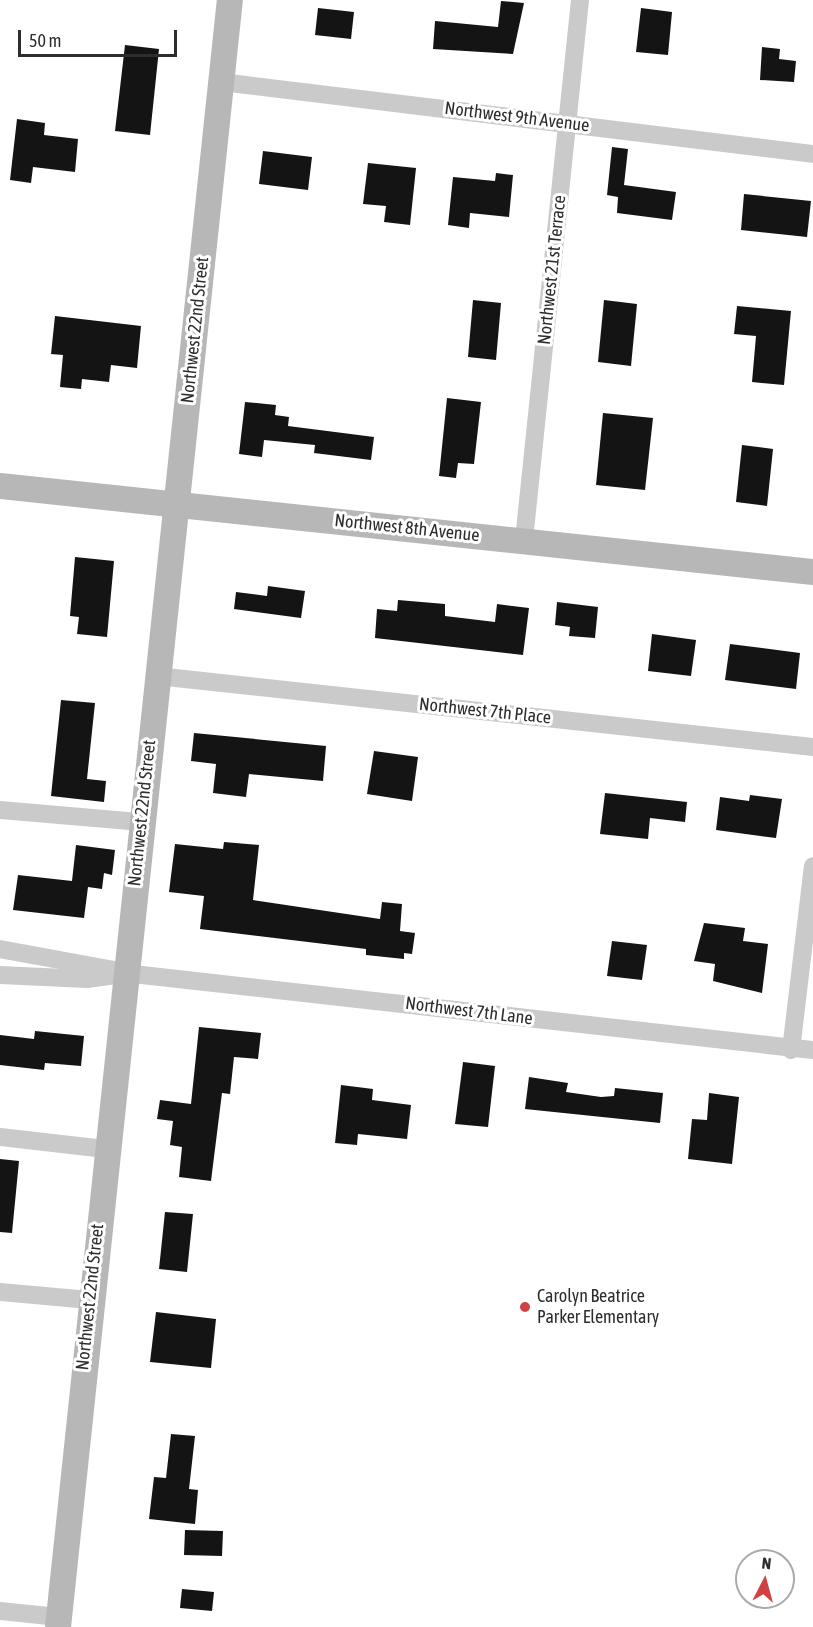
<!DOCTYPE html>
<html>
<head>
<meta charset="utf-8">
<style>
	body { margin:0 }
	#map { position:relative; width:813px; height:1627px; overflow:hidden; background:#fff; font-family:"Asap Condensed",sans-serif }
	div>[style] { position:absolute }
	.building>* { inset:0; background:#141414 }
	.street>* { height:18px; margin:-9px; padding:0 9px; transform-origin:9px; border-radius:9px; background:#cacaca }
	.secondary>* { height:26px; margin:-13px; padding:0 13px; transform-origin:13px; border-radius:13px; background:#b7b7b7 }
	.dots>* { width:16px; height:16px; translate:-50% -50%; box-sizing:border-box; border:3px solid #fff; border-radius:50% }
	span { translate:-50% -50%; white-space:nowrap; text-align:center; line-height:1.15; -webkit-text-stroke:6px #fff; paint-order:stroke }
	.street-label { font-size:18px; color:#2d2d2d }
	.poi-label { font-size:18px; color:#2d2d2d }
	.left { translate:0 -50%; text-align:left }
	.north { position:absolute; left:735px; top:1549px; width:60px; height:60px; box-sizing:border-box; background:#fff; border:2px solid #ababab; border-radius:50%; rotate:6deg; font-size:16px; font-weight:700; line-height:24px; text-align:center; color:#2d2d2d }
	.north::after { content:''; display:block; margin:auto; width:21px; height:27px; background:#d04242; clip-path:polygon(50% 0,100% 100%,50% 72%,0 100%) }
	.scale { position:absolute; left:18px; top:30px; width:159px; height:27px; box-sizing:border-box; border:3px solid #2d2d2d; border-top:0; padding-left:8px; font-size:18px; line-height:21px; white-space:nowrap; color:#2d2d2d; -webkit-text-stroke:4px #fff; paint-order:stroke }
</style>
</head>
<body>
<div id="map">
	<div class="building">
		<div style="clip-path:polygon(501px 1px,524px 3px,513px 54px,433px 49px,435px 21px,498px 27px)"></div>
		<div style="clip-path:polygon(318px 8px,354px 12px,351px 39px,315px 35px)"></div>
		<div style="clip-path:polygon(641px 8px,672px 12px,668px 55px,636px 52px)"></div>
		<div style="clip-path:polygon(125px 45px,159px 49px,150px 135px,115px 131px)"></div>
		<div style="clip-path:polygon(762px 47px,780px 49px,779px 59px,796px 61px,794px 82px,760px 80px)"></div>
		<div style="clip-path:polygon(17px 119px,45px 123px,44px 135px,78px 139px,75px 172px,33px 167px,31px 183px,10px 180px)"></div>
		<div style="clip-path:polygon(612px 147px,628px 149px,624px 185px,676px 192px,672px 220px,617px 213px,618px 197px,607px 195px)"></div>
		<div style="clip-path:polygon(263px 151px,312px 157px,308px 190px,259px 184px)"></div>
		<div style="clip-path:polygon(368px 163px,416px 168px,410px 225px,384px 222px,386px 206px,363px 204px)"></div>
		<div style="clip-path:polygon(496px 173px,513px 175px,509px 217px,470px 213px,469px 228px,448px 225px,453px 177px,495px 181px)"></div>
		<div style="clip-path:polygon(744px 194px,811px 201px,807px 237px,741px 230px)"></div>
		<div style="clip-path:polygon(473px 300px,501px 303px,496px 360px,468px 357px)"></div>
		<div style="clip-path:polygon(604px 300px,637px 304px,631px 366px,598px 362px)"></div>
		<div style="clip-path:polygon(737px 306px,791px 311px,784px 385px,752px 382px,756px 336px,734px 334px)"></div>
		<div style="clip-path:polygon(55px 316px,141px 326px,137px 368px,111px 365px,109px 382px,82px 379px,81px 389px,60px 387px,63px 355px,51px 354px)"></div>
		<div style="clip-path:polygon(447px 398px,481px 402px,474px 464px,458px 463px,456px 478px,439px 476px)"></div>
		<div style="clip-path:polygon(245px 402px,276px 405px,275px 415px,289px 417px,288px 426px,374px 437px,371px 460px,314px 453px,315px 445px,264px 440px,262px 457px,239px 454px)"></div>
		<div style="clip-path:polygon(603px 413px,653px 418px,645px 490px,596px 485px)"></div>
		<div style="clip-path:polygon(742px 445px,773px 449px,767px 506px,736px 502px)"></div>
		<div style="clip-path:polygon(75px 557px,114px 561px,107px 637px,77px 634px,79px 617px,70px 616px)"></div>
		<div style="clip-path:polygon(268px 586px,305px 591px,301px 618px,234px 609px,236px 592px,267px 596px)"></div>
		<div style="clip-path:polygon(398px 600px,445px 604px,445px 616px,495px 622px,497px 604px,529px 608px,523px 655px,375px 638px,377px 609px,397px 611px)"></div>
		<div style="clip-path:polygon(557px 602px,598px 607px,595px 638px,569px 636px,570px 627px,555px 625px)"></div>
		<div style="clip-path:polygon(652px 634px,696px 640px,691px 676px,648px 671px)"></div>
		<div style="clip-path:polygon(730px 644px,800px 653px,796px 689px,725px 680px)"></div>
		<div style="clip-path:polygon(61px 700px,95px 703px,87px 779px,106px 781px,104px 802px,51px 796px)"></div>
		<div style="clip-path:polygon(194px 733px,326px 746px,323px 781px,249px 774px,246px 797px,213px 793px,216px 764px,191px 761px)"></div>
		<div style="clip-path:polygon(374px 751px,418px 757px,412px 801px,367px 794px)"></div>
		<div style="clip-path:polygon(605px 793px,687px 802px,685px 822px,650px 818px,648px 839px,600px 834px)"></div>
		<div style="clip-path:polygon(750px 795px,782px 799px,776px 838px,716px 830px,720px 797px,749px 801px)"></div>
		<div style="clip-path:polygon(224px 842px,259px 845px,253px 900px,380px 919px,382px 902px,402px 904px,400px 931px,415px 933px,412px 954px,404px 953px,404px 959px,366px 955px,366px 949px,200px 929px,204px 896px,169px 892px,175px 844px,223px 849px)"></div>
		<div style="clip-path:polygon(76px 845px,115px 850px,112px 875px,104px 873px,102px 889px,88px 887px,84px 918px,13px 910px,18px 875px,72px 881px)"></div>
		<div style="clip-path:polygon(704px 923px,745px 928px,743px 941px,768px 944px,762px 993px,713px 981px,715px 964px,694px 961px)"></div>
		<div style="clip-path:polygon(612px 941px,647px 945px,642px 980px,607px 976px)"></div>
		<div style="clip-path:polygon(199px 1027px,261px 1033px,258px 1059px,234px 1057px,230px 1094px,222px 1093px,211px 1181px,179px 1177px,182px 1147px,170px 1145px,173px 1121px,157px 1119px,160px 1100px,191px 1104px)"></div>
		<div style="clip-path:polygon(35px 1031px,84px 1036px,81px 1066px,45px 1063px,44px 1070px,0 1065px,0 1035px,34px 1039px)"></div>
		<div style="clip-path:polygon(463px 1062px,495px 1066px,488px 1127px,455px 1124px)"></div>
		<div style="clip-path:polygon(529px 1077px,568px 1083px,566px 1092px,601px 1097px,614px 1096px,615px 1088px,663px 1093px,660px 1123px,525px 1109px)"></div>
		<div style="clip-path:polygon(341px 1085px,373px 1089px,372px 1100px,411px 1105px,407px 1139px,358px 1134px,357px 1145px,335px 1143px)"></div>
		<div style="clip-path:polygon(709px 1093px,739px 1097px,732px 1164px,688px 1159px,692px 1119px,707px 1120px)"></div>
		<div style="clip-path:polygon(0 1159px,19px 1161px,12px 1233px,0 1232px)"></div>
		<div style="clip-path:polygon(165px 1212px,193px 1214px,187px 1272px,159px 1269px)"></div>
		<div style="clip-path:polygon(156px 1312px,216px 1319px,211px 1368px,150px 1362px)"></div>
		<div style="clip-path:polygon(171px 1434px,195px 1436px,189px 1489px,198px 1490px,195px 1524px,149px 1519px,154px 1477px,166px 1478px)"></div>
		<div style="clip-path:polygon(185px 1530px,223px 1531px,222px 1556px,184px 1555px)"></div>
		<div style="clip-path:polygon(182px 1589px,214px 1592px,212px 1611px,180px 1608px)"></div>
	</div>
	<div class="street">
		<div style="left:221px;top:82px;width:596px;rotate:6.93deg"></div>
		<div style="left:524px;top:540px;width:543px;rotate:-84.08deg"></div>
		<div style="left:157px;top:676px;width:660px;rotate:6.18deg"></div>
		<div style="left:0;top:810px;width:142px;rotate:4.9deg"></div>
		<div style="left:0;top:949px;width:144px;rotate:10.4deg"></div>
		<div style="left:142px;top:975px;width:675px;rotate:6.38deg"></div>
		<div style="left:0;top:975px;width:87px;rotate:2.6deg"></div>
		<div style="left:87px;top:979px;width:27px;rotate:-8deg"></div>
		<div style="left:791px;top:1050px;width:185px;rotate:-83.2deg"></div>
		<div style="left:0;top:1137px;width:106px;rotate:6.5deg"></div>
		<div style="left:0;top:1292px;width:90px;rotate:5.1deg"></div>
		<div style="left:0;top:1611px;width:59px;rotate:5.8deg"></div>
	</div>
	<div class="secondary">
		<div style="left:0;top:486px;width:818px;rotate:6.04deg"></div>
		<div style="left:58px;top:1627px;width:1636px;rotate:-83.97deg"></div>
	</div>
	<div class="dots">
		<div style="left:525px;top:1307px;background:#d04242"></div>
	</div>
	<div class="street-label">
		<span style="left:517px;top:117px;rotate:7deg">Northwest 9th Avenue</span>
		<span style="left:552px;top:270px;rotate:-84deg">Northwest 21st Terrace</span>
		<span style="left:195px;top:330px;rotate:-84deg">Northwest 22nd Street</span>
		<span style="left:407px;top:528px;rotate:6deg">Northwest 8th Avenue</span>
		<span style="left:485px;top:711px;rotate:6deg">Northwest 7th Place</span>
		<span style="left:142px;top:813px;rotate:-84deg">Northwest 22nd Street</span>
		<span style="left:469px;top:1011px;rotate:7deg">Northwest 7th Lane</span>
		<span style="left:90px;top:1297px;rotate:-84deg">Northwest 22nd Street</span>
	</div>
	<div class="poi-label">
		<span class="left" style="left:537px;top:1307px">Carolyn Beatrice<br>Parker Elementary</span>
	</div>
	<div class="north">N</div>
	<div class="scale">50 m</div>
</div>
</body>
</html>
